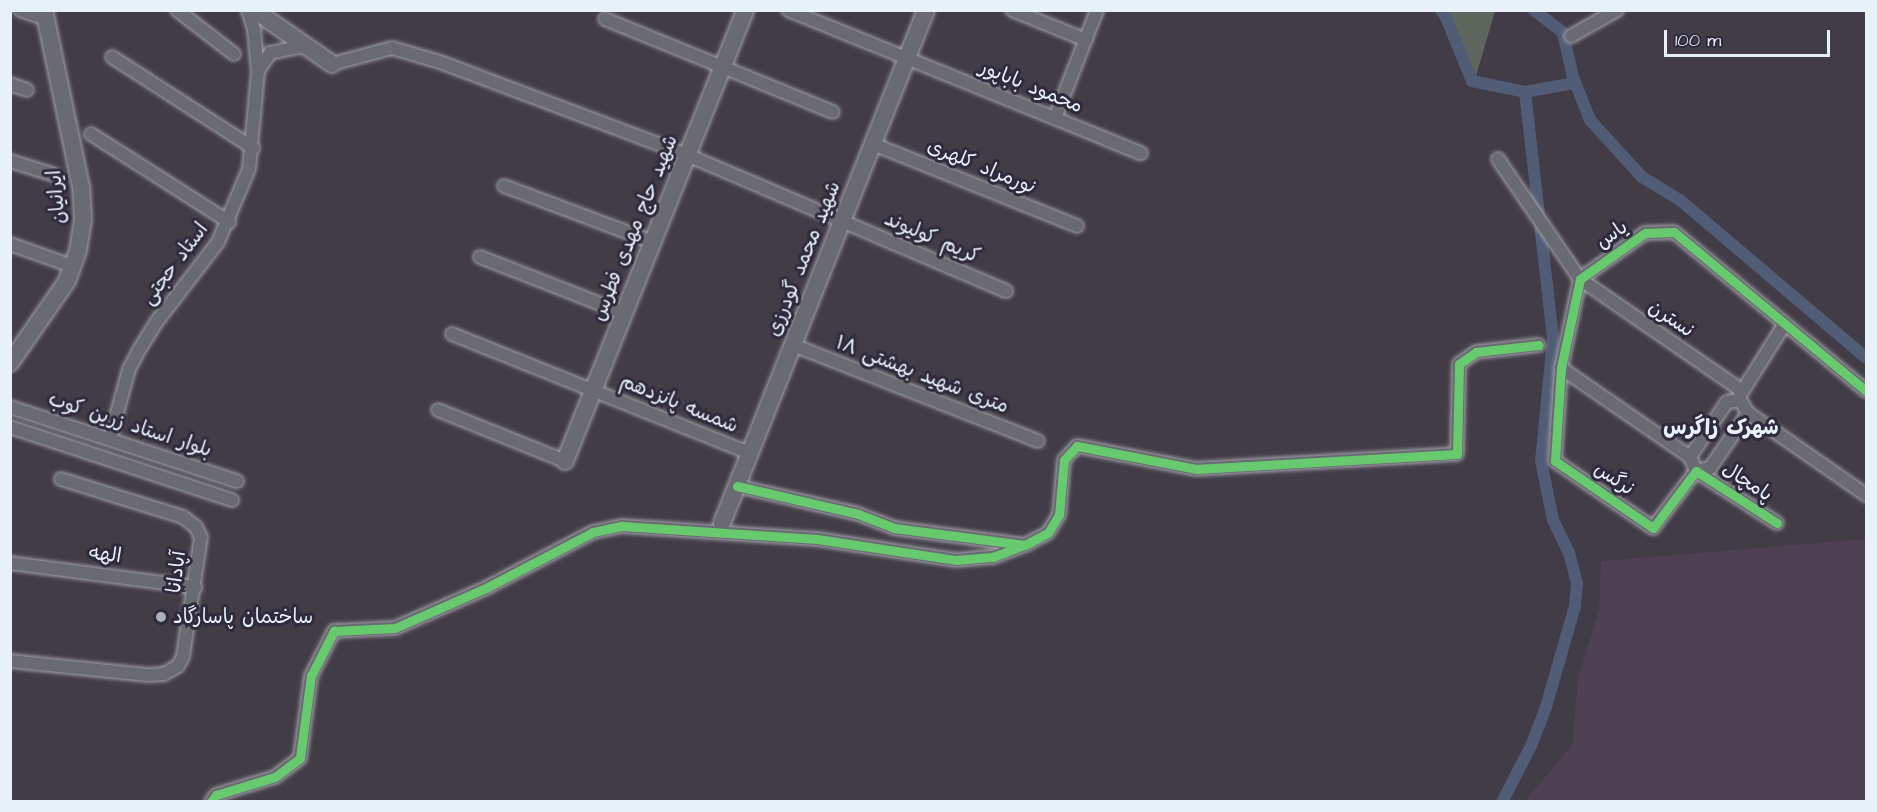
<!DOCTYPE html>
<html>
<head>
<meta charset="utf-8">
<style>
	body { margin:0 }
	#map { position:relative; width:1877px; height:812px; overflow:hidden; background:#423c47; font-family:"Architects Daughter","Playpen Sans Arabic",sans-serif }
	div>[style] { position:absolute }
	.built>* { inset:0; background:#4e4153 }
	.green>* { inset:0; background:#5f665d }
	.canal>* { height:12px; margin:-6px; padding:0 6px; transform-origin:6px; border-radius:6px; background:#515c76 }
	.roads { filter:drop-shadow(0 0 2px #a09fa6) drop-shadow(0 0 2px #a09fa6) }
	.street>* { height:12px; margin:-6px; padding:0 6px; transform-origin:6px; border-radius:6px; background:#6a6b72 }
	.secondary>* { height:16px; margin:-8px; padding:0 8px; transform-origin:8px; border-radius:8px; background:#6a6b72 }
	.cycleway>* { height:9px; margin:-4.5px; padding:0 4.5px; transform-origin:4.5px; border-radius:4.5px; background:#67ca6e }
	.dots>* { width:16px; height:16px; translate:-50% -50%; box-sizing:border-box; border:3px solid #2f2a3d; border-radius:50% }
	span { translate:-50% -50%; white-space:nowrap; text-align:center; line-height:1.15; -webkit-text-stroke:6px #2f2a3d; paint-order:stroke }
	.street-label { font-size:20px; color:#e8f1f8 }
	.poi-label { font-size:20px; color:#e8f1f8 }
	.left { translate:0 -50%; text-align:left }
	.neighbourhood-label { font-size:21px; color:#e8f1f8; font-weight:700 }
	.frame { position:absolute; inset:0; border:12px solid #e8f1f8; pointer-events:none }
	.scale { position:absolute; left:1664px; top:30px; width:166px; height:27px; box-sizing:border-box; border:3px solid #e8f1f8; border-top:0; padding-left:8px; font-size:18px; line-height:21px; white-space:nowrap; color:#e8f1f8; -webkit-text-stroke:4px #2f2a3d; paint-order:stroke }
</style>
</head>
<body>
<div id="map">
	<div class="built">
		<div style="clip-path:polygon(1866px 539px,1866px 801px,1525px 801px,1572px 745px,1578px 678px,1599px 610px,1601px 561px)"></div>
	</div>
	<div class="green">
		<div style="clip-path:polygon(1435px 11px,1495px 11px,1476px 76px)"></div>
	</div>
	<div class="canal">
		<div style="left:1443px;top:10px;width:77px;rotate:67.8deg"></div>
		<div style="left:1472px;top:81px;width:54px;rotate:11.7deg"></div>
		<div style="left:1525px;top:92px;width:249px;rotate:83.5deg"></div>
		<div style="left:1553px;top:339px;width:123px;rotate:95.6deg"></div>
		<div style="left:1541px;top:461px;width:60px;rotate:78.5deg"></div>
		<div style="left:1553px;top:520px;width:37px;rotate:64deg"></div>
		<div style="left:1569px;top:553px;width:31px;rotate:75deg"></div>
		<div style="left:1577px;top:583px;width:23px;rotate:95deg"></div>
		<div style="left:1575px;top:606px;width:105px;rotate:106deg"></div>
		<div style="left:1546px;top:707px;width:42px;rotate:111deg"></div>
		<div style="left:1531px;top:746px;width:63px;rotate:117.4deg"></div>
		<div style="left:1534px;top:10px;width:37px;rotate:38deg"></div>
		<div style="left:1563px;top:33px;width:45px;rotate:77.2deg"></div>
		<div style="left:1573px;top:77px;width:46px;rotate:68.4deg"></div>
		<div style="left:1590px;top:120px;width:77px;rotate:47.6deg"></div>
		<div style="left:1642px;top:177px;width:44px;rotate:31.2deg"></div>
		<div style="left:1680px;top:200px;width:244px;rotate:40.3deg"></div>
		<div style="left:1525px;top:92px;width:51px;rotate:-10.2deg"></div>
	</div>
	<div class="roads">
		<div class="street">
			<div style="left:20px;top:10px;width:28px;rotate:19deg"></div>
			<div style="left:177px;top:10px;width:72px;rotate:37.7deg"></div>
			<div style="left:788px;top:10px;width:381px;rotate:22.1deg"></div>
			<div style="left:1012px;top:10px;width:80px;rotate:22.1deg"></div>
			<div style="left:605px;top:19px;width:246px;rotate:22.2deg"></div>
			<div style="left:1571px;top:36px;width:53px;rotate:-29.5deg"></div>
			<div style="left:112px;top:57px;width:168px;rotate:32.8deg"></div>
			<div style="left:332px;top:64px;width:62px;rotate:-14.9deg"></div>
			<div style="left:392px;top:48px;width:50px;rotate:16.3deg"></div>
			<div style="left:440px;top:62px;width:264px;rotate:20.6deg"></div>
			<div style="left:687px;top:155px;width:347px;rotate:23.1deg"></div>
			<div style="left:258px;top:71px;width:22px;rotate:-56deg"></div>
			<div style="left:270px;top:53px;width:34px;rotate:-12deg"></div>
			<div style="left:10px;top:84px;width:18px;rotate:19deg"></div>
			<div style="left:1055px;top:118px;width:116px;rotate:-68.7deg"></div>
			<div style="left:91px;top:134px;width:164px;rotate:32.5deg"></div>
			<div style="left:873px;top:144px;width:220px;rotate:21.9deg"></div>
			<div style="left:1498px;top:159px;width:145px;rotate:55.7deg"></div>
			<div style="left:1580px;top:279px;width:196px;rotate:34.6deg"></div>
			<div style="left:10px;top:161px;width:47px;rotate:17.3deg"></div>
			<div style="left:504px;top:186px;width:159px;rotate:20.6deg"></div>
			<div style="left:10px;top:244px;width:66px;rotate:19.5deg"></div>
			<div style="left:480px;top:257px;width:155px;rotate:21.3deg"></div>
			<div style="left:452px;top:334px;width:321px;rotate:21.8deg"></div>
			<div style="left:793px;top:345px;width:263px;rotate:21.4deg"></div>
			<div style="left:1561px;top:368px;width:157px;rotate:34.6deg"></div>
			<div style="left:1740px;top:395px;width:83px;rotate:-57.8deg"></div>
			<div style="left:1740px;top:400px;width:15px;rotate:58deg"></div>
			<div style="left:1748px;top:413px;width:67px;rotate:124.6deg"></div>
			<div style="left:1710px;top:468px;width:14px;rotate:168deg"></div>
			<div style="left:1696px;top:471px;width:15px;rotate:-113deg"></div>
			<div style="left:1690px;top:457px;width:66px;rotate:-56.1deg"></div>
			<div style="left:1727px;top:402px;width:13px;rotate:-9deg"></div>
			<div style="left:10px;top:407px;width:239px;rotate:18.1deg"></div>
			<div style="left:438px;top:410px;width:137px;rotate:21.9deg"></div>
			<div style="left:1748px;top:413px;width:144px;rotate:34.8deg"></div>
			<div style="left:10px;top:427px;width:234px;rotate:18.2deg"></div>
			<div style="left:110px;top:439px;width:73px;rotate:-74.8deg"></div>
			<div style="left:129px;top:369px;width:21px;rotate:-62deg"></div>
			<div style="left:139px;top:350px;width:36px;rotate:-58deg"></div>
			<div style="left:158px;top:320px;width:98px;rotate:-52.4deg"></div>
			<div style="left:218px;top:242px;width:79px;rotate:-67deg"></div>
			<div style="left:249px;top:169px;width:97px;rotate:-84.7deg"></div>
			<div style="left:258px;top:72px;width:43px;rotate:-95.3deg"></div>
			<div style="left:254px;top:29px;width:20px;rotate:-108deg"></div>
			<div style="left:737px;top:486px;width:124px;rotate:13deg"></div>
			<div style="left:858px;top:514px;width:39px;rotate:21deg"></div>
			<div style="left:894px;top:528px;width:132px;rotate:7.4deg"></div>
			<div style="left:1025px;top:545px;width:26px;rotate:-28deg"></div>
			<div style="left:1048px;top:533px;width:21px;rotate:-59deg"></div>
			<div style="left:1059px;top:515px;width:55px;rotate:-84.8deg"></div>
			<div style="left:1064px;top:460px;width:19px;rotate:-47deg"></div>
			<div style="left:1077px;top:446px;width:121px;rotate:10.9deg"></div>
			<div style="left:1196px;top:469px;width:261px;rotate:-3.3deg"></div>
			<div style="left:1457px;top:454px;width:90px;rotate:-88.7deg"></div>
			<div style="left:1459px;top:364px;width:21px;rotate:-35deg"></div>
			<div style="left:1476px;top:352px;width:63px;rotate:-6.3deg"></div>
			<div style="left:1777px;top:523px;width:96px;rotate:-147.3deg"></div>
			<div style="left:1696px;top:471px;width:71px;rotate:127deg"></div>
			<div style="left:1653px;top:528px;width:119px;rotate:-145.6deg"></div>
			<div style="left:1555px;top:461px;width:93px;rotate:-86.3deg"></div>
			<div style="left:1561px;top:368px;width:91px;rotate:-77.9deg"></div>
			<div style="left:1580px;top:279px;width:80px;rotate:-35.3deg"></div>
			<div style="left:1645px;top:233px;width:29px;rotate:-2deg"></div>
			<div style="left:1674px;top:232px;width:249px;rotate:39.6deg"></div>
			<div style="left:10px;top:563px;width:187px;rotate:7.4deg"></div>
			<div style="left:10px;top:661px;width:138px;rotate:5.8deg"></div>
			<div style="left:147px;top:675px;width:17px;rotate:-3deg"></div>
			<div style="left:164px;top:674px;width:16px;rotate:-30deg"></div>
			<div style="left:178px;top:666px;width:11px;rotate:-63deg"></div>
			<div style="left:183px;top:656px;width:120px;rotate:-81.4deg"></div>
			<div style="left:201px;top:537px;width:11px;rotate:-117deg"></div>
			<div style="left:196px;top:527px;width:16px;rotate:-142deg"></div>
			<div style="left:183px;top:517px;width:128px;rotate:-162.7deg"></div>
			<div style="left:211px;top:802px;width:9px;rotate:-54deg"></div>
			<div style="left:216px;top:795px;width:62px;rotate:-17deg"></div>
			<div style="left:275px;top:777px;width:31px;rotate:-37deg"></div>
			<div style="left:300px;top:758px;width:83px;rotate:-82.4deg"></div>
			<div style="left:311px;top:676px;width:51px;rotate:-62.9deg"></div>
			<div style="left:334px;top:631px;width:61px;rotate:-2.8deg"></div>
			<div style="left:395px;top:628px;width:99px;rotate:-23.7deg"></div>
			<div style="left:486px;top:588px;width:121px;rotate:-27.6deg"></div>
			<div style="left:593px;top:532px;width:30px;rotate:-12deg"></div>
			<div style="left:622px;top:526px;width:195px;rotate:3.8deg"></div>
			<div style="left:817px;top:539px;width:141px;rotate:8.6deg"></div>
			<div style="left:956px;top:560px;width:37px;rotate:-5deg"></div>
			<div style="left:993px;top:557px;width:31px;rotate:-21deg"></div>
		</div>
		<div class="secondary">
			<div style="left:254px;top:10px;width:95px;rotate:34.7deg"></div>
			<div style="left:10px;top:363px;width:100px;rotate:-55.2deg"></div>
			<div style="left:67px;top:281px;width:32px;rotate:-70deg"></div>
			<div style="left:78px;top:251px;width:31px;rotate:-81deg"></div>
			<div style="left:83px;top:220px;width:33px;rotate:-93deg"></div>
			<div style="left:81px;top:187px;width:181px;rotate:-101.8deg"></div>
			<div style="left:565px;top:461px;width:486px;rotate:-68.2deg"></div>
			<div style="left:722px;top:523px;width:552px;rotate:-68.31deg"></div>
		</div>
	</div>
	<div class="cycleway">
		<div style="left:737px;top:486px;width:124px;rotate:13deg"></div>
		<div style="left:858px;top:514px;width:39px;rotate:21deg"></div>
		<div style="left:894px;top:528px;width:132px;rotate:7.4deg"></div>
		<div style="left:1025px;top:545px;width:26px;rotate:-28deg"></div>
		<div style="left:1048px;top:533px;width:21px;rotate:-59deg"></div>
		<div style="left:1059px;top:515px;width:55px;rotate:-84.8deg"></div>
		<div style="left:1064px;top:460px;width:19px;rotate:-47deg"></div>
		<div style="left:1077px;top:446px;width:121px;rotate:10.9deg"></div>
		<div style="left:1196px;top:469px;width:261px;rotate:-3.3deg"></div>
		<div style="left:1457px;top:454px;width:90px;rotate:-88.7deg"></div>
		<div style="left:1459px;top:364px;width:21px;rotate:-35deg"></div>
		<div style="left:1476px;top:352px;width:63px;rotate:-6.3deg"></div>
		<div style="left:1777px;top:523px;width:96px;rotate:-147.3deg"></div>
		<div style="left:1696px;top:471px;width:71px;rotate:127deg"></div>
		<div style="left:1653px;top:528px;width:119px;rotate:-145.6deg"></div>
		<div style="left:1555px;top:461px;width:93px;rotate:-86.3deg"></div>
		<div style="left:1561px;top:368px;width:91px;rotate:-77.9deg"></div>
		<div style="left:1580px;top:279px;width:80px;rotate:-35.3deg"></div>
		<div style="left:1645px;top:233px;width:29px;rotate:-2deg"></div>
		<div style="left:1674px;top:232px;width:249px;rotate:39.6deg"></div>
		<div style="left:211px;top:802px;width:9px;rotate:-54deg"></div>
		<div style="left:216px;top:795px;width:62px;rotate:-17deg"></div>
		<div style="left:275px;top:777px;width:31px;rotate:-37deg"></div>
		<div style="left:300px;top:758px;width:83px;rotate:-82.4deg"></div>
		<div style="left:311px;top:676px;width:51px;rotate:-62.9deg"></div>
		<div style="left:334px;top:631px;width:61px;rotate:-2.8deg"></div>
		<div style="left:395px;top:628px;width:99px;rotate:-23.7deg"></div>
		<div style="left:486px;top:588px;width:121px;rotate:-27.6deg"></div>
		<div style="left:593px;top:532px;width:30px;rotate:-12deg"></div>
		<div style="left:622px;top:526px;width:195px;rotate:3.8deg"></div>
		<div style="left:817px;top:539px;width:141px;rotate:8.6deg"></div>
		<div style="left:956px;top:560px;width:37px;rotate:-5deg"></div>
		<div style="left:993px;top:557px;width:33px;rotate:-21deg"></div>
	</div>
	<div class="dots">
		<div style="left:161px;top:617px;background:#aeb2ba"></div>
	</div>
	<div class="street-label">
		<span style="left:1031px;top:87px;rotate:22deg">محمود باباپور</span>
		<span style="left:982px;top:167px;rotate:22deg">نورمراد کلهری</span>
		<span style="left:57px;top:197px;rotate:-95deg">ایرانیان</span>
		<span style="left:635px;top:228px;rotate:-68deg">شهید حاج مهدی فطرس</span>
		<span style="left:1612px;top:235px;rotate:-36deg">یاس</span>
		<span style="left:932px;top:238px;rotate:23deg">کریم کولیوند</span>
		<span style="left:804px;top:259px;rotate:-68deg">شهید محمد گودرزی</span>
		<span style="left:175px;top:264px;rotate:-53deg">استاد حجتی</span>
		<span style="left:1671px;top:319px;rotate:34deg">نسترن</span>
		<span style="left:922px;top:375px;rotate:21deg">۱۸ متری شهید بهشتی</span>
		<span style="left:679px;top:404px;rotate:22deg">شمسه پانزدهم</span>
		<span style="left:130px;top:425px;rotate:18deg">بلوار استاد زرین کوب</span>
		<span style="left:1614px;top:479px;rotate:34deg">نرگس</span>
		<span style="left:1747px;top:482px;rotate:33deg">پامچال</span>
		<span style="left:105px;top:555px;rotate:7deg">الهه</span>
		<span style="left:177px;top:572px;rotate:-83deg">آپادانا</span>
	</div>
	<div class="poi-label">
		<span class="left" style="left:173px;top:617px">ساختمان پاسارگاد</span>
	</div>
	<div class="neighbourhood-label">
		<span style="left:1721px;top:428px">شهرک زاگرس</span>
	</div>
	<div class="frame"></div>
	<div class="scale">100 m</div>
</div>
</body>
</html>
